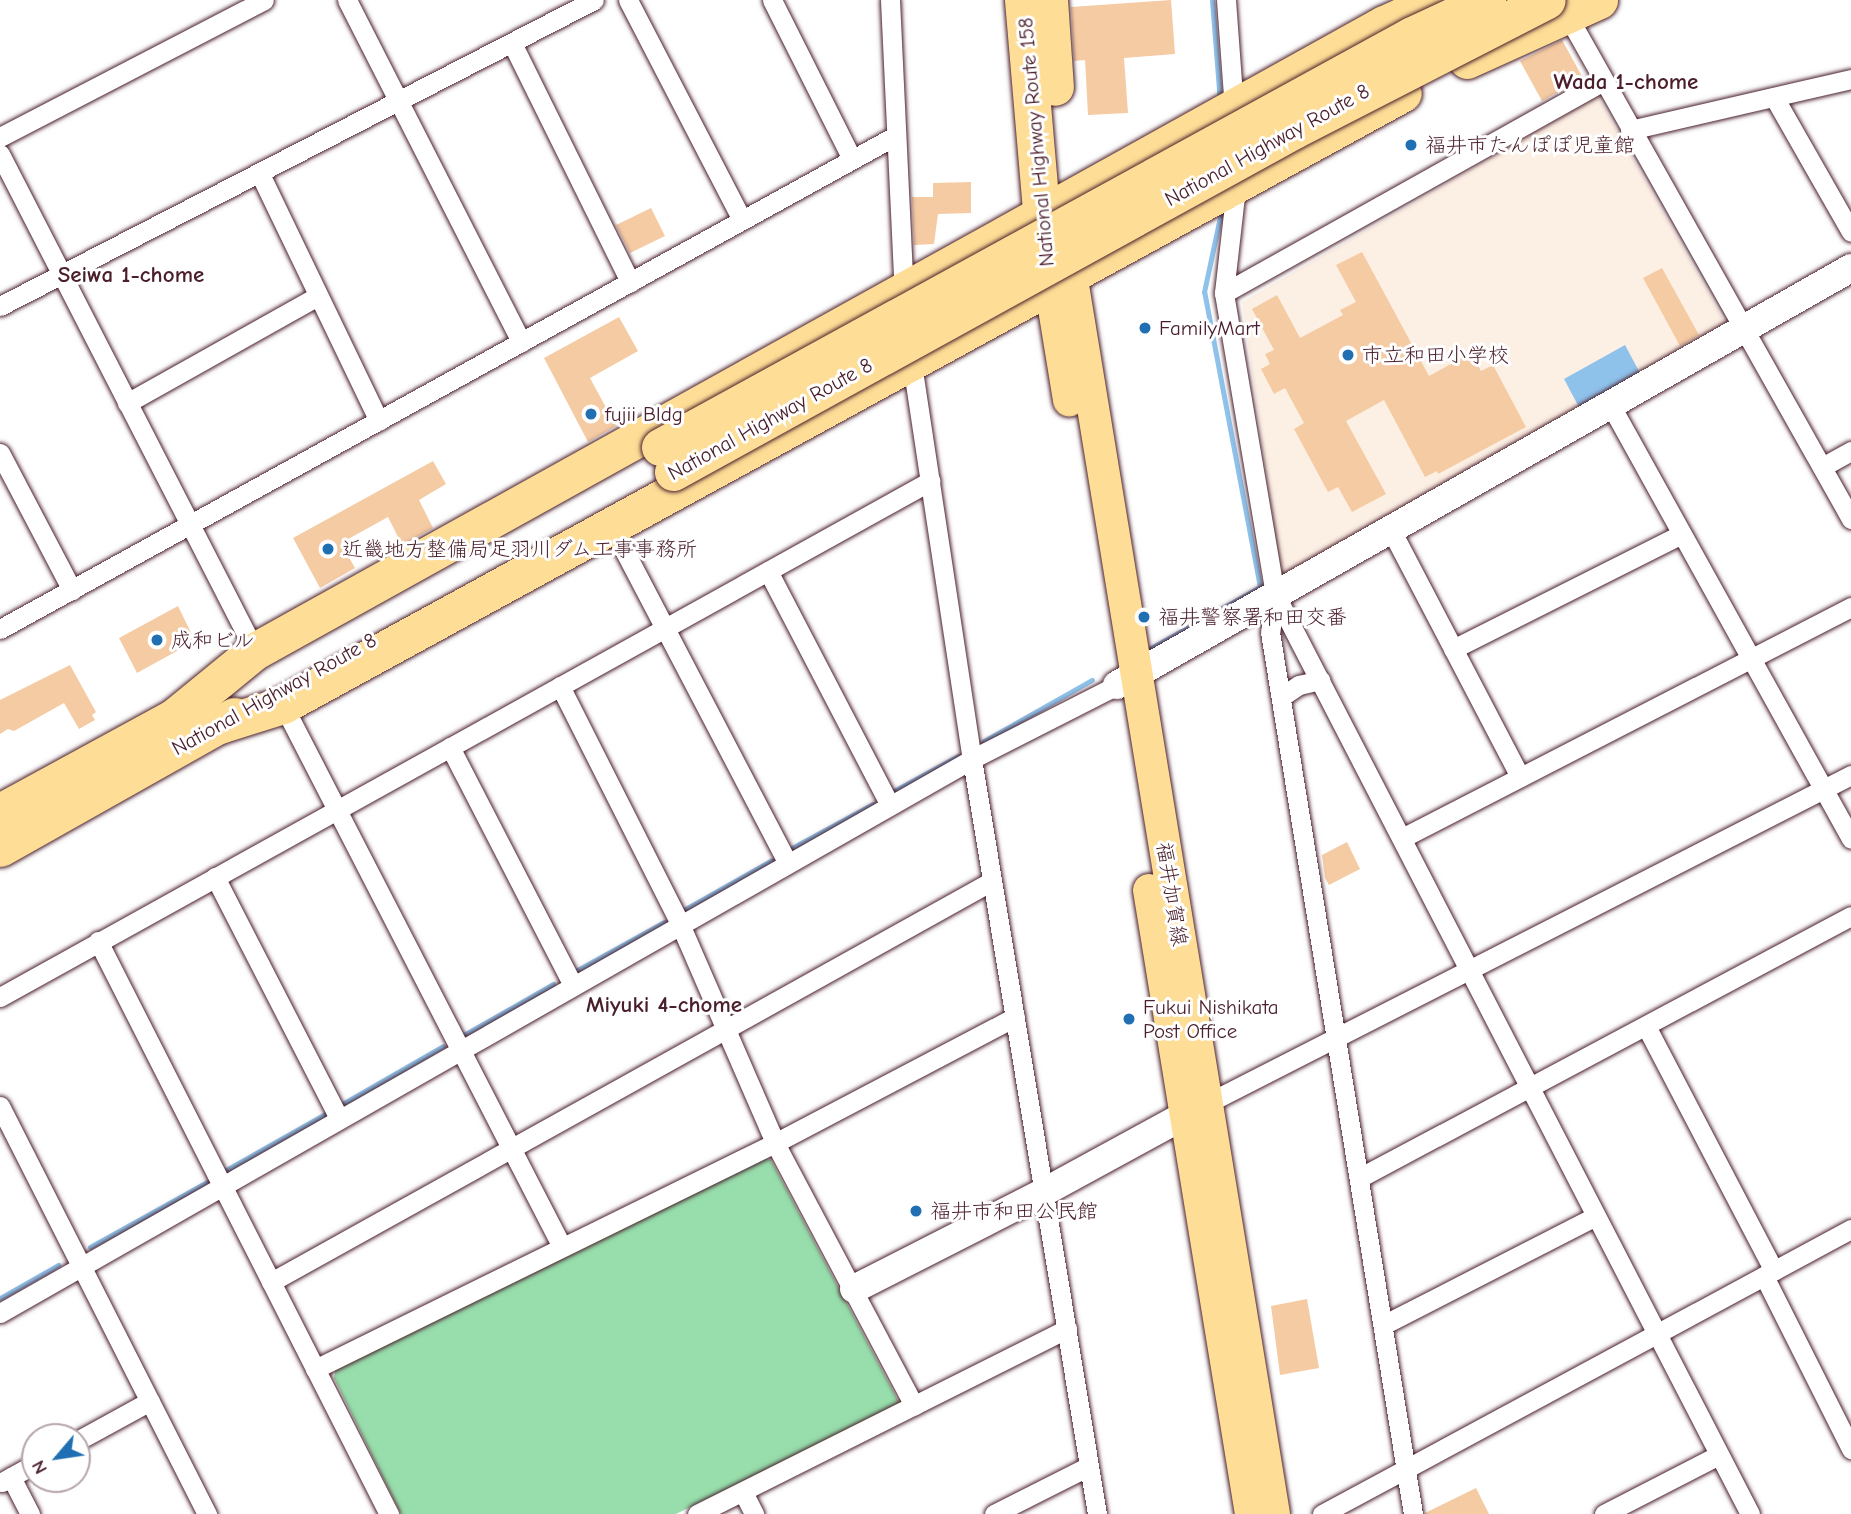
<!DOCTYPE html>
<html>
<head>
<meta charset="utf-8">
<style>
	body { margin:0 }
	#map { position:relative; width:1851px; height:1514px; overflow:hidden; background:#fff; font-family:"Comic Neue","Klee One",sans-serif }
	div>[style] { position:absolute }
	.built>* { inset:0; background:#fcefe4 }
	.green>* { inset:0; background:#97deac }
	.water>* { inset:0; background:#8fc2eb }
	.stream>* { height:5px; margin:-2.5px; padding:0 2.5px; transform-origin:2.5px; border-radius:2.5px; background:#8fc2eb }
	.building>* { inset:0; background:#f5cba4 }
	.roads { filter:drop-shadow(0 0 2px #4a1f2b) drop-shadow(0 0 2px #4a1f2b) }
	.street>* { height:19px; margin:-9.5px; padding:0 9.5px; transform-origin:9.5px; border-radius:9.5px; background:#fff }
	.secondary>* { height:28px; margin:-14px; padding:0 14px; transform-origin:14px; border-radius:14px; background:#fff }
	.primary>* { height:32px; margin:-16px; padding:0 16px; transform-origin:16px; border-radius:16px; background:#fedd96 }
	.highway>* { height:37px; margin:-18.5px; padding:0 18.5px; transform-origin:18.5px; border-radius:18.5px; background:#fedd96 }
	.bridges { filter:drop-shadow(0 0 2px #4a1f2b) drop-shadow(0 0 2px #4a1f2b) }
	.highway-bridge>* { height:37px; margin:-18.5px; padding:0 18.5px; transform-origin:18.5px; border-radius:18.5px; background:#fedd96 }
	.dots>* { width:19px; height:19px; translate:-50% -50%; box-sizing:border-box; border:4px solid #fff; border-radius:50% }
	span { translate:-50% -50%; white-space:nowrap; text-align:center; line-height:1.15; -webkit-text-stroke:6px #fff; paint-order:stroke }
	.street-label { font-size:21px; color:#4a1f2b }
	.poi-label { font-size:21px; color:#4a1f2b }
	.left { translate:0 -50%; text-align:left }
	.neighbourhood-label { font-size:23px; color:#4a1f2b; font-weight:700 }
	.north { position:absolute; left:21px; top:1423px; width:70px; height:70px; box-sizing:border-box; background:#fff; border:2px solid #b7a5aa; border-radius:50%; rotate:241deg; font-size:19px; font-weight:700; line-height:28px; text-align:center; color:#4a1f2b }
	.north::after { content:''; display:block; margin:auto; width:24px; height:32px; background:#1f6fb2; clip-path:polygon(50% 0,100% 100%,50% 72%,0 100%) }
</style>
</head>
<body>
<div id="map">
	<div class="built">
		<div style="clip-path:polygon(1598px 96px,1726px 324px,1289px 578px,1281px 575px,1242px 302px)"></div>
	</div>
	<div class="green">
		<div style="clip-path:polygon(760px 1157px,771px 1160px,900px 1404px,676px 1514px,401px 1514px,334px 1378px,336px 1367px)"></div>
	</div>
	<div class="water">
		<div style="clip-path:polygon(1625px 345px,1641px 375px,1580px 409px,1564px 379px)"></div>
	</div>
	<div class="stream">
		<div style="left:1212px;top:0;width:101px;rotate:85.5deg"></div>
		<div style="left:1151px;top:648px;width:125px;rotate:-29.2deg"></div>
		<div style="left:1260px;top:587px;width:300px;rotate:-100.7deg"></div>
		<div style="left:1204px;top:292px;width:87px;rotate:-78deg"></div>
		<div style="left:984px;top:741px;width:124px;rotate:-29.5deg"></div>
		<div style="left:892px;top:792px;width:75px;rotate:-28.6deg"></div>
		<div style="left:790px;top:849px;width:94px;rotate:-28.5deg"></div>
		<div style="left:682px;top:911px;width:103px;rotate:-29.5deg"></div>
		<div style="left:572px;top:973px;width:105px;rotate:-29deg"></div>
		<div style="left:462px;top:1036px;width:105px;rotate:-29.7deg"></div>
		<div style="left:344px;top:1103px;width:114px;rotate:-29.9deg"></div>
		<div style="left:226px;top:1170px;width:114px;rotate:-29.5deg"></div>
		<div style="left:90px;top:1247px;width:134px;rotate:-29.1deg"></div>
		<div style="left:0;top:1298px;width:67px;rotate:-29.6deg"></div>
	</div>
	<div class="building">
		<div style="clip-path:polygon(1171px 0,1175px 54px,1124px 58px,1128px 113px,1088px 115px,1085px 60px,1074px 61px,1071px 7px)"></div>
		<div style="clip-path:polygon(1562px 40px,1583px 78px,1542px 101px,1520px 61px)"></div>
		<div style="clip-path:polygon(971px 182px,971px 213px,938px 214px,934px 244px,914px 245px,912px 197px,933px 197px,933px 183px)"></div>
		<div style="clip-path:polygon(651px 208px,665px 236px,630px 253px,616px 225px)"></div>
		<div style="clip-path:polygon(1362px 252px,1429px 376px,1471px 353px,1481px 371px,1493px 365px,1526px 427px,1438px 474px,1437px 471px,1425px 477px,1384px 400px,1346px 421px,1386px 494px,1352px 512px,1338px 487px,1328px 492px,1294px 429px,1304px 423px,1285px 388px,1274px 394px,1261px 369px,1270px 364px,1265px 354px,1274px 350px,1252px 309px,1277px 295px,1300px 338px,1343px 315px,1340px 310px,1356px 302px,1336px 265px)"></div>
		<div style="clip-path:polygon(1662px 268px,1699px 335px,1680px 346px,1643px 278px)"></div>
		<div style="clip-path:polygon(619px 317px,638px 351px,590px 378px,616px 426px,588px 442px,544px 358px)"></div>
		<div style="clip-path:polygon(433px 461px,446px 484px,419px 500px,433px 528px,402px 545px,388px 517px,341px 543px,355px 568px,320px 588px,293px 538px)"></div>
		<div style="clip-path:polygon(178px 606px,195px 641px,137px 673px,119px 638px)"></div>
		<div style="clip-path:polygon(70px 665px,96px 712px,92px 715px,95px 720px,79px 729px,64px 703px,14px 731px,8px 729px,0 734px,0 700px)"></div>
		<div style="clip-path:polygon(1347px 842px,1360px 869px,1329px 885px,1325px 878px,1322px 855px)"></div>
		<div style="clip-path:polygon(1307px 1299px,1319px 1368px,1280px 1375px,1271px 1306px)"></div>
		<div style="clip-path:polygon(1476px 1488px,1489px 1514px,1425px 1514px,1425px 1513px)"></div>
	</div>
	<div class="roads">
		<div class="street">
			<div style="left:347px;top:0;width:384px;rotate:63deg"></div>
			<div style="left:628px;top:0;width:248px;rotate:62.6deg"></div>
			<div style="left:772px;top:0;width:178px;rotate:63.3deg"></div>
			<div style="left:890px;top:0;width:296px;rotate:87.3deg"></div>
			<div style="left:1226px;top:0;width:108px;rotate:85.8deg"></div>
			<div style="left:1566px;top:13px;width:581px;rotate:60.61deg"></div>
			<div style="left:512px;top:43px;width:267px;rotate:63.7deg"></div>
			<div style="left:1774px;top:97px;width:155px;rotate:60.3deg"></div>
			<div style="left:1630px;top:130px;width:227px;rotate:-13deg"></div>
			<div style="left:0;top:137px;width:297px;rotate:-27.4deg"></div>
			<div style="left:0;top:154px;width:559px;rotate:62.84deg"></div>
			<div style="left:260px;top:174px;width:274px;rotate:64.3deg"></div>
			<div style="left:1231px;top:187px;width:10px;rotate:66deg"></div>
			<div style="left:1235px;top:196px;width:98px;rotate:96.5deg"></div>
			<div style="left:1224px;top:293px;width:305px;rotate:80.4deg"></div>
			<div style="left:1275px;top:594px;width:38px;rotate:97deg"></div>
			<div style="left:1270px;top:632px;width:894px;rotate:80.79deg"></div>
			<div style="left:1224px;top:293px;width:434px;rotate:-29.2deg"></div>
			<div style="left:0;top:306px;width:668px;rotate:-27.26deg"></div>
			<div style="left:911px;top:357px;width:407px;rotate:81.4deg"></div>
			<div style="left:972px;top:759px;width:765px;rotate:80.6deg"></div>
			<div style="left:127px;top:403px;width:219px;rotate:-29.3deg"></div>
			<div style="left:1610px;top:404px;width:497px;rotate:61deg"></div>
			<div style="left:0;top:453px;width:155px;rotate:62.3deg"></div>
			<div style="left:1822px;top:467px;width:33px;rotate:-29deg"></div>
			<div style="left:612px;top:527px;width:379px;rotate:62.4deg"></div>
			<div style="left:1390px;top:528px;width:281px;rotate:62.4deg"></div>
			<div style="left:768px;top:571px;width:264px;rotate:62.5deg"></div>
			<div style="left:1275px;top:594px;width:1035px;rotate:62.69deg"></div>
			<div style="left:0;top:629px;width:1022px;rotate:-28.85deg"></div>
			<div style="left:1453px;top:649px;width:256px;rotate:-26.7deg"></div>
			<div style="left:560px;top:686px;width:267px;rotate:63.2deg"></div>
			<div style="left:680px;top:924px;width:239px;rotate:66.5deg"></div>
			<div style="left:775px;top:1143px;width:297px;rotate:62.1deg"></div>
			<div style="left:1281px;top:697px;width:22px;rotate:-34deg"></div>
			<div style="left:1299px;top:685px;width:22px;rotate:-13deg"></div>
			<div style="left:283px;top:705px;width:607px;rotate:62.76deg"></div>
			<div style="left:450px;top:747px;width:268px;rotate:62.7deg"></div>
			<div style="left:1402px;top:838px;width:505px;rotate:-27.22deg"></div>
			<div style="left:215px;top:877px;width:271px;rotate:62.8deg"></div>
			<div style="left:98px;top:941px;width:643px;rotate:63.08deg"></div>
			<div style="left:0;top:997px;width:1064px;rotate:-29.02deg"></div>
			<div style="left:1646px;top:1026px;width:276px;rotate:62.4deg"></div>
			<div style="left:0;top:1106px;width:458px;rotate:63.1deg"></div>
			<div style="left:1198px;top:1108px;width:733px;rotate:-27.02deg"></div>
			<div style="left:1359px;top:1178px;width:557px;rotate:-28.04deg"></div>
			<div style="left:1764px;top:1276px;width:194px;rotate:63.3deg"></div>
			<div style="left:271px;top:1282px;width:825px;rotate:-29.08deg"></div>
			<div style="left:0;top:1313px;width:1119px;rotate:-29.68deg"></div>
			<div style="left:972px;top:759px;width:163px;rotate:-27deg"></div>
			<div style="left:1383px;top:1325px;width:239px;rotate:-27.1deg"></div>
			<div style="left:315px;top:1369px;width:513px;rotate:-26.17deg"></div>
			<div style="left:775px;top:1143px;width:271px;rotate:-27.7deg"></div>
			<div style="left:77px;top:1441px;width:83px;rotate:-28.7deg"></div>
			<div style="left:11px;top:1477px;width:42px;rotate:62.8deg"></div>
			<div style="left:2px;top:1482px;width:38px;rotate:-29deg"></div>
			<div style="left:743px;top:1492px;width:25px;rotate:63deg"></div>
			<div style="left:697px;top:1514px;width:414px;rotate:-26.6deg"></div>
			<div style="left:994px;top:1514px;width:106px;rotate:-26.8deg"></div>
			<div style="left:1322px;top:1514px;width:601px;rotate:-28.31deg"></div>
			<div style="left:1604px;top:1514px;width:129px;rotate:-27.2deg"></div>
		</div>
		<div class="secondary">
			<div style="left:1117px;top:685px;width:844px;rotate:-29.6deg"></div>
			<div style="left:854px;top:1289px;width:213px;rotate:-27deg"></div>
			<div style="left:1044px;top:1192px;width:161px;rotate:-28.6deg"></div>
		</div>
		<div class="primary">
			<div style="left:1071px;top:273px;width:1257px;rotate:80.71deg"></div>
			<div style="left:1050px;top:284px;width:118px;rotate:80.7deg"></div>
			<div style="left:1149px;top:890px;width:632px;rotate:80.72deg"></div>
		</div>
		<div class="highway">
			<div style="left:1023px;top:0;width:236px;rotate:85.1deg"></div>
			<div style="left:1049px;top:0;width:87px;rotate:86.1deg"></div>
			<div style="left:1467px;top:60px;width:145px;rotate:-24.4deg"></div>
			<div style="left:174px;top:717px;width:104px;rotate:-39.2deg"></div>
			<div style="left:255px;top:651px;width:1291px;rotate:-29.05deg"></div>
			<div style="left:1384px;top:24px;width:58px;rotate:-24.4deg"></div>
			<div style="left:213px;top:727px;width:73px;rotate:-17.4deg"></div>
			<div style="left:283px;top:705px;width:1276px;rotate:-28.65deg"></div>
			<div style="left:0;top:812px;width:223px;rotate:-28.6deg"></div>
			<div style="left:0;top:848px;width:269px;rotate:-29.4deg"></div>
		</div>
	</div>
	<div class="bridges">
		<div class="highway-bridge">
			<div style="left:660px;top:447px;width:857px;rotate:-28.72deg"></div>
			<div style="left:1412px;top:35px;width:83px;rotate:-25deg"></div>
			<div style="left:673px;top:472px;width:709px;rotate:-28.84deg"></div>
			<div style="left:1294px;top:130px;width:284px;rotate:-27.2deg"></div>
		</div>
	</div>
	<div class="dots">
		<div style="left:1411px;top:145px;background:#1f6fb2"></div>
		<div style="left:1145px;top:328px;background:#1f6fb2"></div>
		<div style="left:1348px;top:355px;background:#1f6fb2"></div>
		<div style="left:591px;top:414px;background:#1f6fb2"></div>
		<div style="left:328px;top:549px;background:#1f6fb2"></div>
		<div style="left:1144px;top:617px;background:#1f6fb2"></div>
		<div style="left:157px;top:640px;background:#1f6fb2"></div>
		<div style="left:1129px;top:1019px;background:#1f6fb2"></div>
		<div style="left:916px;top:1211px;background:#1f6fb2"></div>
	</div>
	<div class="street-label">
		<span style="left:1036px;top:142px;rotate:-95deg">National Highway Route 158</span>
		<span style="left:1267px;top:145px;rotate:-29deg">National Highway Route 8</span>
		<span style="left:770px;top:419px;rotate:-29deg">National Highway Route 8</span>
		<span style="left:274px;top:694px;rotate:-29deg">National Highway Route 8</span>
		<span style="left:1172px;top:894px;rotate:81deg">福井加賀線</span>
	</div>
	<div class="poi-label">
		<span class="left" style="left:1425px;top:145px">福井市たんぽぽ児童館</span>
		<span class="left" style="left:1159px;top:328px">FamilyMart</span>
		<span class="left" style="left:1362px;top:355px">市立和田小学校</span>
		<span class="left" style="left:605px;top:414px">fujii Bldg</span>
		<span class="left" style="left:342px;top:549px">近畿地方整備局足羽川ダム工事事務所</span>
		<span class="left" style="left:1158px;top:617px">福井警察署和田交番</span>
		<span class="left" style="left:171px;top:640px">成和ビル</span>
		<span class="left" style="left:1143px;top:1019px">Fukui Nishikata<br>Post Office</span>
		<span class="left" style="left:930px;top:1211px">福井市和田公民館</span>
	</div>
	<div class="neighbourhood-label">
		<span style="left:1626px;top:82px">Wada 1-chome</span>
		<span style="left:131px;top:275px">Seiwa 1-chome</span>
		<span style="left:664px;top:1005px">Miyuki 4-chome</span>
	</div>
	<div class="north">N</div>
</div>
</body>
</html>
